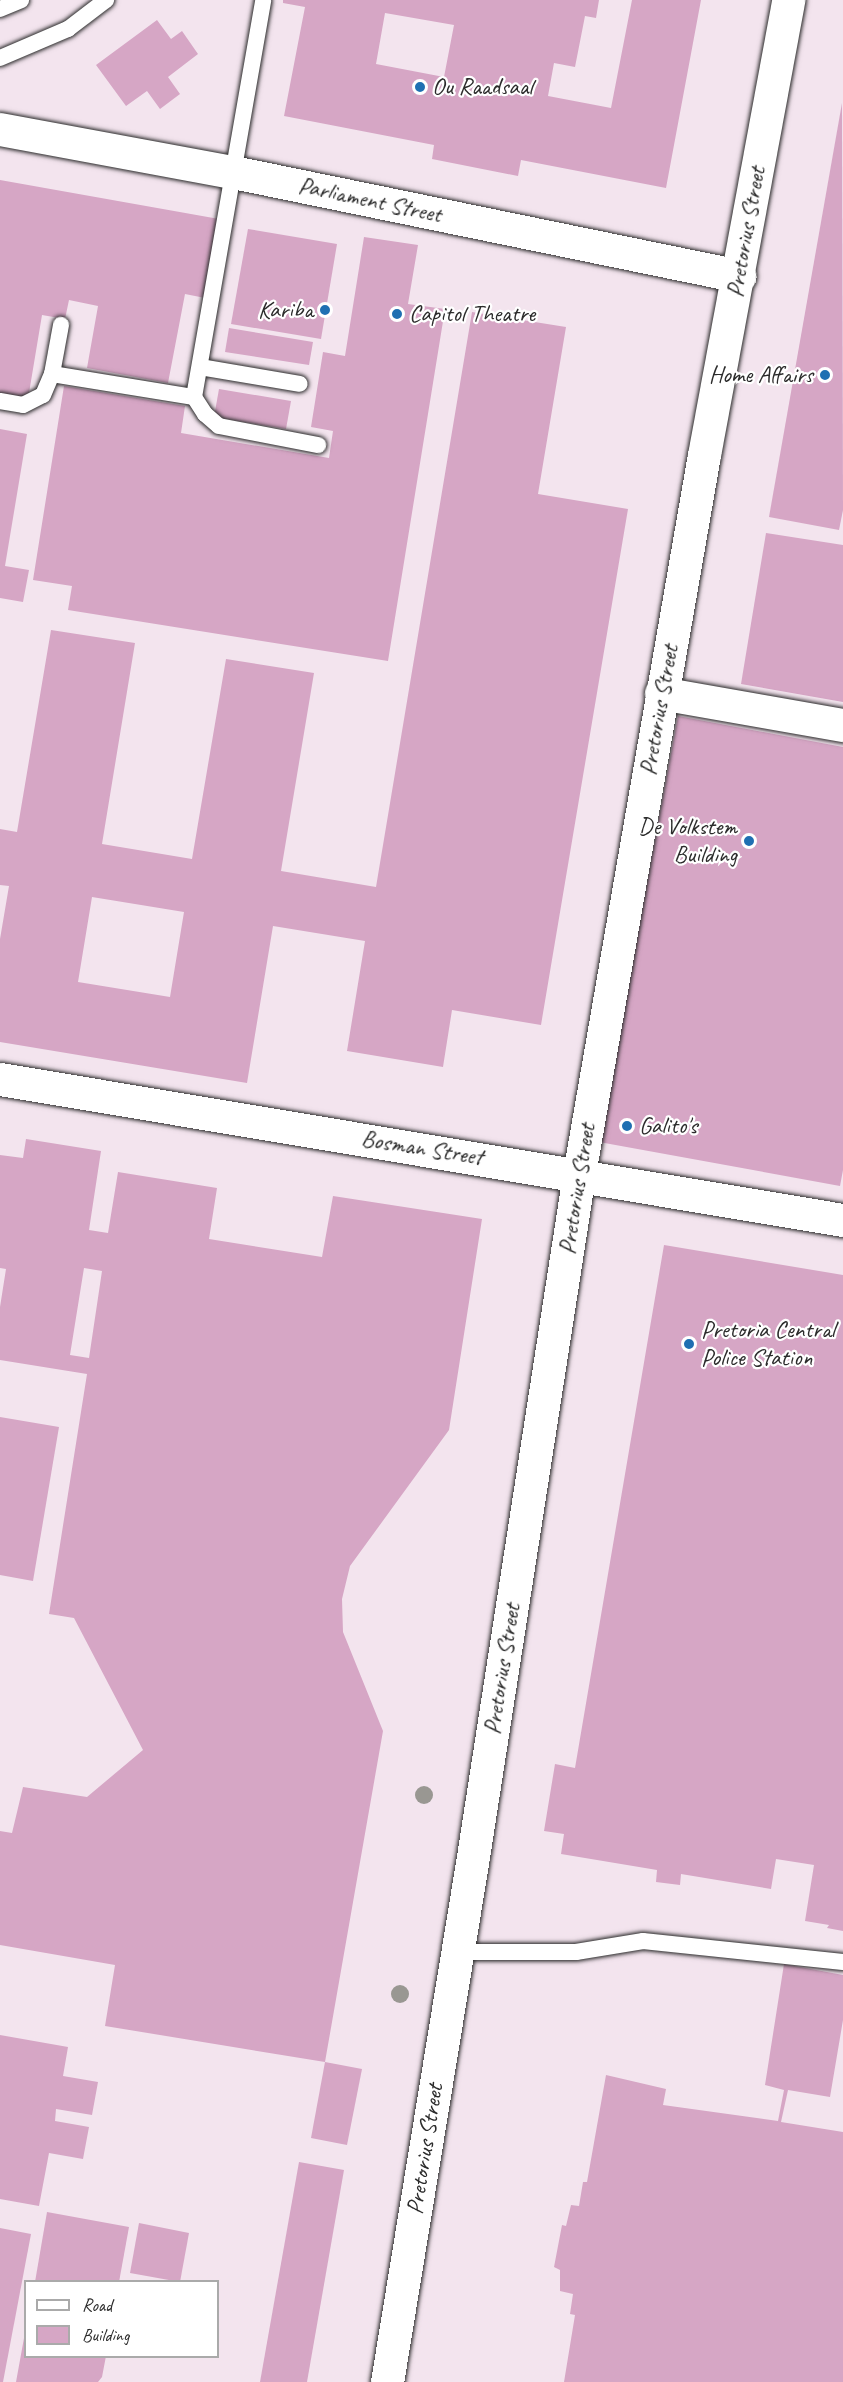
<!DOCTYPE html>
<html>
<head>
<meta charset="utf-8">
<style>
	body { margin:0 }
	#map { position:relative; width:843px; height:2382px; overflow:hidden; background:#f3e4ee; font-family:Caveat,sans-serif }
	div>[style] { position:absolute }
	.building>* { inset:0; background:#d6a6c5 }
	.roads { filter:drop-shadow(0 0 2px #2b2b2b) drop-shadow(0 0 2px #2b2b2b) }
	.service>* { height:16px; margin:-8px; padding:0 8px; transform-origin:8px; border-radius:8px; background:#fff }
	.minor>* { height:33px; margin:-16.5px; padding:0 16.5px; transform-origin:16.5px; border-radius:16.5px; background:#fff }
	.tertiary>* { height:33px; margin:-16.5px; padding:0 16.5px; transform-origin:16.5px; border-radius:16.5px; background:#fff }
	.secondary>* { height:33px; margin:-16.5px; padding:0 16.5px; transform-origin:16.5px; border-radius:16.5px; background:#fff }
	.trees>* { width:18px; height:18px; margin:-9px; border-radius:50%; background:#999792 }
	.dots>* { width:16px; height:16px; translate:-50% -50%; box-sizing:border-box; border:3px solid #fff; border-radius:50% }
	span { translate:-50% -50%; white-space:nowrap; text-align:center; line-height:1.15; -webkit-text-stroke:4.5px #fff; paint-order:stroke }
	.poi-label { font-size:24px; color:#2b2b2b }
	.left { translate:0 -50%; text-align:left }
	.right { translate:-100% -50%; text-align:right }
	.street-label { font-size:24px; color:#2b2b2b }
	.legend { position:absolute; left:24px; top:2280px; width:195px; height:78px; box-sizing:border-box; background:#fff; border:2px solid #aaa; margin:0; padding:8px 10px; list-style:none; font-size:18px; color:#2b2b2b }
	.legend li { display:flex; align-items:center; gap:12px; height:30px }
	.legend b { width:30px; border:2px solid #aaa }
</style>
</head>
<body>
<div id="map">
	<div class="building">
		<div style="clip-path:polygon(evenodd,283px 0,599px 0,596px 18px,585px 16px,575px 67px,554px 63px,548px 96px,611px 108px,632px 0,701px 0,666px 188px,521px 160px,518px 176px,432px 159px,434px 145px,284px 116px,305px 7px,283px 3px,283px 0,385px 13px,454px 25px,444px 77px,376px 64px,385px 13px)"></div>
		<div style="clip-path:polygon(157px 20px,171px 39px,182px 31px,198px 54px,168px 77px,180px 94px,160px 109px,147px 91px,126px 106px,96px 65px)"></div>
		<div style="clip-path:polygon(842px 103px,843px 510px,839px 530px,769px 517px)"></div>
		<div style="clip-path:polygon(0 180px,219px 219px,205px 298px,185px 294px,168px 383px,87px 368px,98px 306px,69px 300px,65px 319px,42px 315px,28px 399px,0 394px)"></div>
		<div style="clip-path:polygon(248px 229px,337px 244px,321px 339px,231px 324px)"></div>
		<div style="clip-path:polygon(364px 237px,418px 245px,408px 304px,445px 309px,388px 661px,68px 610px,72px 586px,33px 580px,64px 386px,185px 406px,181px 433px,329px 458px,333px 431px,311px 427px,323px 352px,345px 356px)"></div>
		<div style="clip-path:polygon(evenodd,472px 312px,566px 327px,538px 494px,628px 509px,541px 1025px,452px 1010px,443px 1067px,347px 1051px,365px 941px,273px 926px,247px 1083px,0 1042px,0 939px,9px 886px,0 885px,0 829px,17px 832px,51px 630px,135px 643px,102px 844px,192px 859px,226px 659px,314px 673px,281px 871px,376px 887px,472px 312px,92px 897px,184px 912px,170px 997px,78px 982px,92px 897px)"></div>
		<div style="clip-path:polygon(229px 328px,313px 342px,309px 365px,225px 352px)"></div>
		<div style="clip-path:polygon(219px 389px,291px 401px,286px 429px,214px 417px)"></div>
		<div style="clip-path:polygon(0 429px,27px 434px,5px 566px,29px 570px,23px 602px,0 598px)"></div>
		<div style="clip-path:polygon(766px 533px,843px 545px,843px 702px,741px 684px)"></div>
		<div style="clip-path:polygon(678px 716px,843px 747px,843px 1170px,840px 1186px,599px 1142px)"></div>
		<div style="clip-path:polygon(evenodd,26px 1139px,101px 1151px,89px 1230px,108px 1233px,118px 1172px,217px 1188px,209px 1239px,322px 1257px,333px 1196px,482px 1219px,449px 1430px,350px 1566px,342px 1599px,343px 1632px,383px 1731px,325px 2062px,105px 2026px,115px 1965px,0 1945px,0 1831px,12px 1833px,23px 1787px,87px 1797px,143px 1750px,74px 1618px,49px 1614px,87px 1374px,0 1360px,0 1307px,6px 1269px,0 1268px,0 1155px,23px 1158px,26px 1139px,84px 1268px,102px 1271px,89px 1358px,70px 1355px,84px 1268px)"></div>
		<div style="clip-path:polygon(664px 1245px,843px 1275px,843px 1931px,827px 1928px,829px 1925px,805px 1921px,814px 1865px,776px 1859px,771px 1889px,681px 1874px,680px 1885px,656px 1882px,657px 1870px,561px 1854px,564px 1834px,544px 1831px,555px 1764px,575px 1768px)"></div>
		<div style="clip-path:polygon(0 1417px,59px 1427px,33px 1581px,0 1575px)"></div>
		<div style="clip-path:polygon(784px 1964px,843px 1975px,843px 2020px,830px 2097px,788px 2090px,781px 2122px,843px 2132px,843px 2382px,564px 2382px,575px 2315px,570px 2314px,573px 2294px,560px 2291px,560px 2270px,554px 2267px,562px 2225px,566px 2226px,571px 2205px,579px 2206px,583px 2182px,587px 2182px,606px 2075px,666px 2089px,663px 2105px,778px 2121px,784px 2090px,765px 2085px)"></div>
		<div style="clip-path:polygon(0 2035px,68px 2047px,63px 2076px,98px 2082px,92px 2115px,56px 2109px,55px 2121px,89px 2127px,83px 2159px,49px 2153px,39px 2206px,0 2199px)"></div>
		<div style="clip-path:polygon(325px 2062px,362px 2069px,347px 2145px,311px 2138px)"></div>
		<div style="clip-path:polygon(299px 2162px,344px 2170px,307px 2382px,260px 2382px)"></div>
		<div style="clip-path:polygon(47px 2212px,129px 2227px,119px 2282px,35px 2282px)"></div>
		<div style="clip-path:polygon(139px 2223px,189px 2233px,180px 2282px,130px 2273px)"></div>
		<div style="clip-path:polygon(0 2228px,31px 2234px,3px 2382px,0 2382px)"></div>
		<div style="clip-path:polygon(24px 2338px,26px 2356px,106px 2356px,102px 2377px,98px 2382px,16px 2382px)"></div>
	</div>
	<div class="roads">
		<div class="service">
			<div style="left:0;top:9px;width:23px;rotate:-23deg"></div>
			<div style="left:0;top:58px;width:74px;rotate:-23.1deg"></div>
			<div style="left:68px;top:29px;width:48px;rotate:-37.3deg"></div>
			<div style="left:200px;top:367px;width:101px;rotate:9.6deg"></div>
			<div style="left:52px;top:374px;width:144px;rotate:9.2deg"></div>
			<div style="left:194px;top:397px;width:403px;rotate:-80.1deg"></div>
			<div style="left:194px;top:397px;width:20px;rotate:57deg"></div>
			<div style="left:205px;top:414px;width:18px;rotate:41deg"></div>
			<div style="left:219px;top:426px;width:101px;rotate:10.9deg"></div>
			<div style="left:0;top:401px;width:23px;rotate:10deg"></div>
			<div style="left:23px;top:405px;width:22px;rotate:-27deg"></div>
			<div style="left:43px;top:395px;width:23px;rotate:-67deg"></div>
			<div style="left:52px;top:374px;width:50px;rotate:-79.6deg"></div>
			<div style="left:458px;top:1952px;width:118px"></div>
			<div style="left:576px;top:1952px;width:68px;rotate:-9.3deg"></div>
			<div style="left:643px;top:1941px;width:201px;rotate:6deg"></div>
		</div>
		<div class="minor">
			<div style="left:0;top:129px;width:237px;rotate:10.5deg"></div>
			<div style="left:233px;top:172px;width:517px;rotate:11.61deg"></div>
			<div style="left:661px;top:693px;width:185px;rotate:10deg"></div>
		</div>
		<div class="tertiary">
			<div style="left:387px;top:2382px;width:526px;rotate:-80.7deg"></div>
			<div style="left:472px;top:1863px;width:697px;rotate:-81.17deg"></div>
			<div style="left:579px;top:1174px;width:730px;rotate:-80.14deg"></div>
			<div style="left:704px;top:455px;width:463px;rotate:-79.5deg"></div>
		</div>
		<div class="secondary">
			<div style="left:0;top:1079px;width:855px;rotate:9.5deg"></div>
		</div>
	</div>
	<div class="trees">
		<div style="left:424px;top:1795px"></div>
		<div style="left:400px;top:1994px"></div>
	</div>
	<div class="dots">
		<div style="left:420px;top:87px;background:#1f6fb2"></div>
		<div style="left:325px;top:310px;background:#1f6fb2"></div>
		<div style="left:397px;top:314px;background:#1f6fb2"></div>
		<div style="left:825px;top:375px;background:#1f6fb2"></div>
		<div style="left:749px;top:841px;background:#1f6fb2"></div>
		<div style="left:627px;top:1126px;background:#1f6fb2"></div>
		<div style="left:689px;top:1344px;background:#1f6fb2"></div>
	</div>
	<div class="poi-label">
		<span class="left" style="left:432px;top:87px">Ou Raadsaal</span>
		<span class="right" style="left:313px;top:310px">Kariba</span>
		<span class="left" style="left:409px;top:314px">Capitol Theatre</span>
		<span class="right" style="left:813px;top:375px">Home Affairs</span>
		<span class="right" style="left:737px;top:841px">De Volkstem<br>Building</span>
		<span class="left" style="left:639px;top:1126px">Galito's</span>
		<span class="left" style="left:701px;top:1344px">Pretoria Central<br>Police Station</span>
	</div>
	<div class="street-label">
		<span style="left:370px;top:200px;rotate:12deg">Parliament Street</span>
		<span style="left:746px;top:232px;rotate:-80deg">Pretorius Street</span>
		<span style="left:659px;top:710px;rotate:-80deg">Pretorius Street</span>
		<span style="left:422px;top:1148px;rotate:9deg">Bosman Street</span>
		<span style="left:577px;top:1189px;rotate:-81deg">Pretorius Street</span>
		<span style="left:502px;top:1669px;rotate:-81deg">Pretorius Street</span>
		<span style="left:425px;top:2149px;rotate:-81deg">Pretorius Street</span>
	</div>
	<ul class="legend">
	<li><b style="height:8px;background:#fff"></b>Road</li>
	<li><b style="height:16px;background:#d6a6c5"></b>Building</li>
	</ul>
</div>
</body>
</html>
